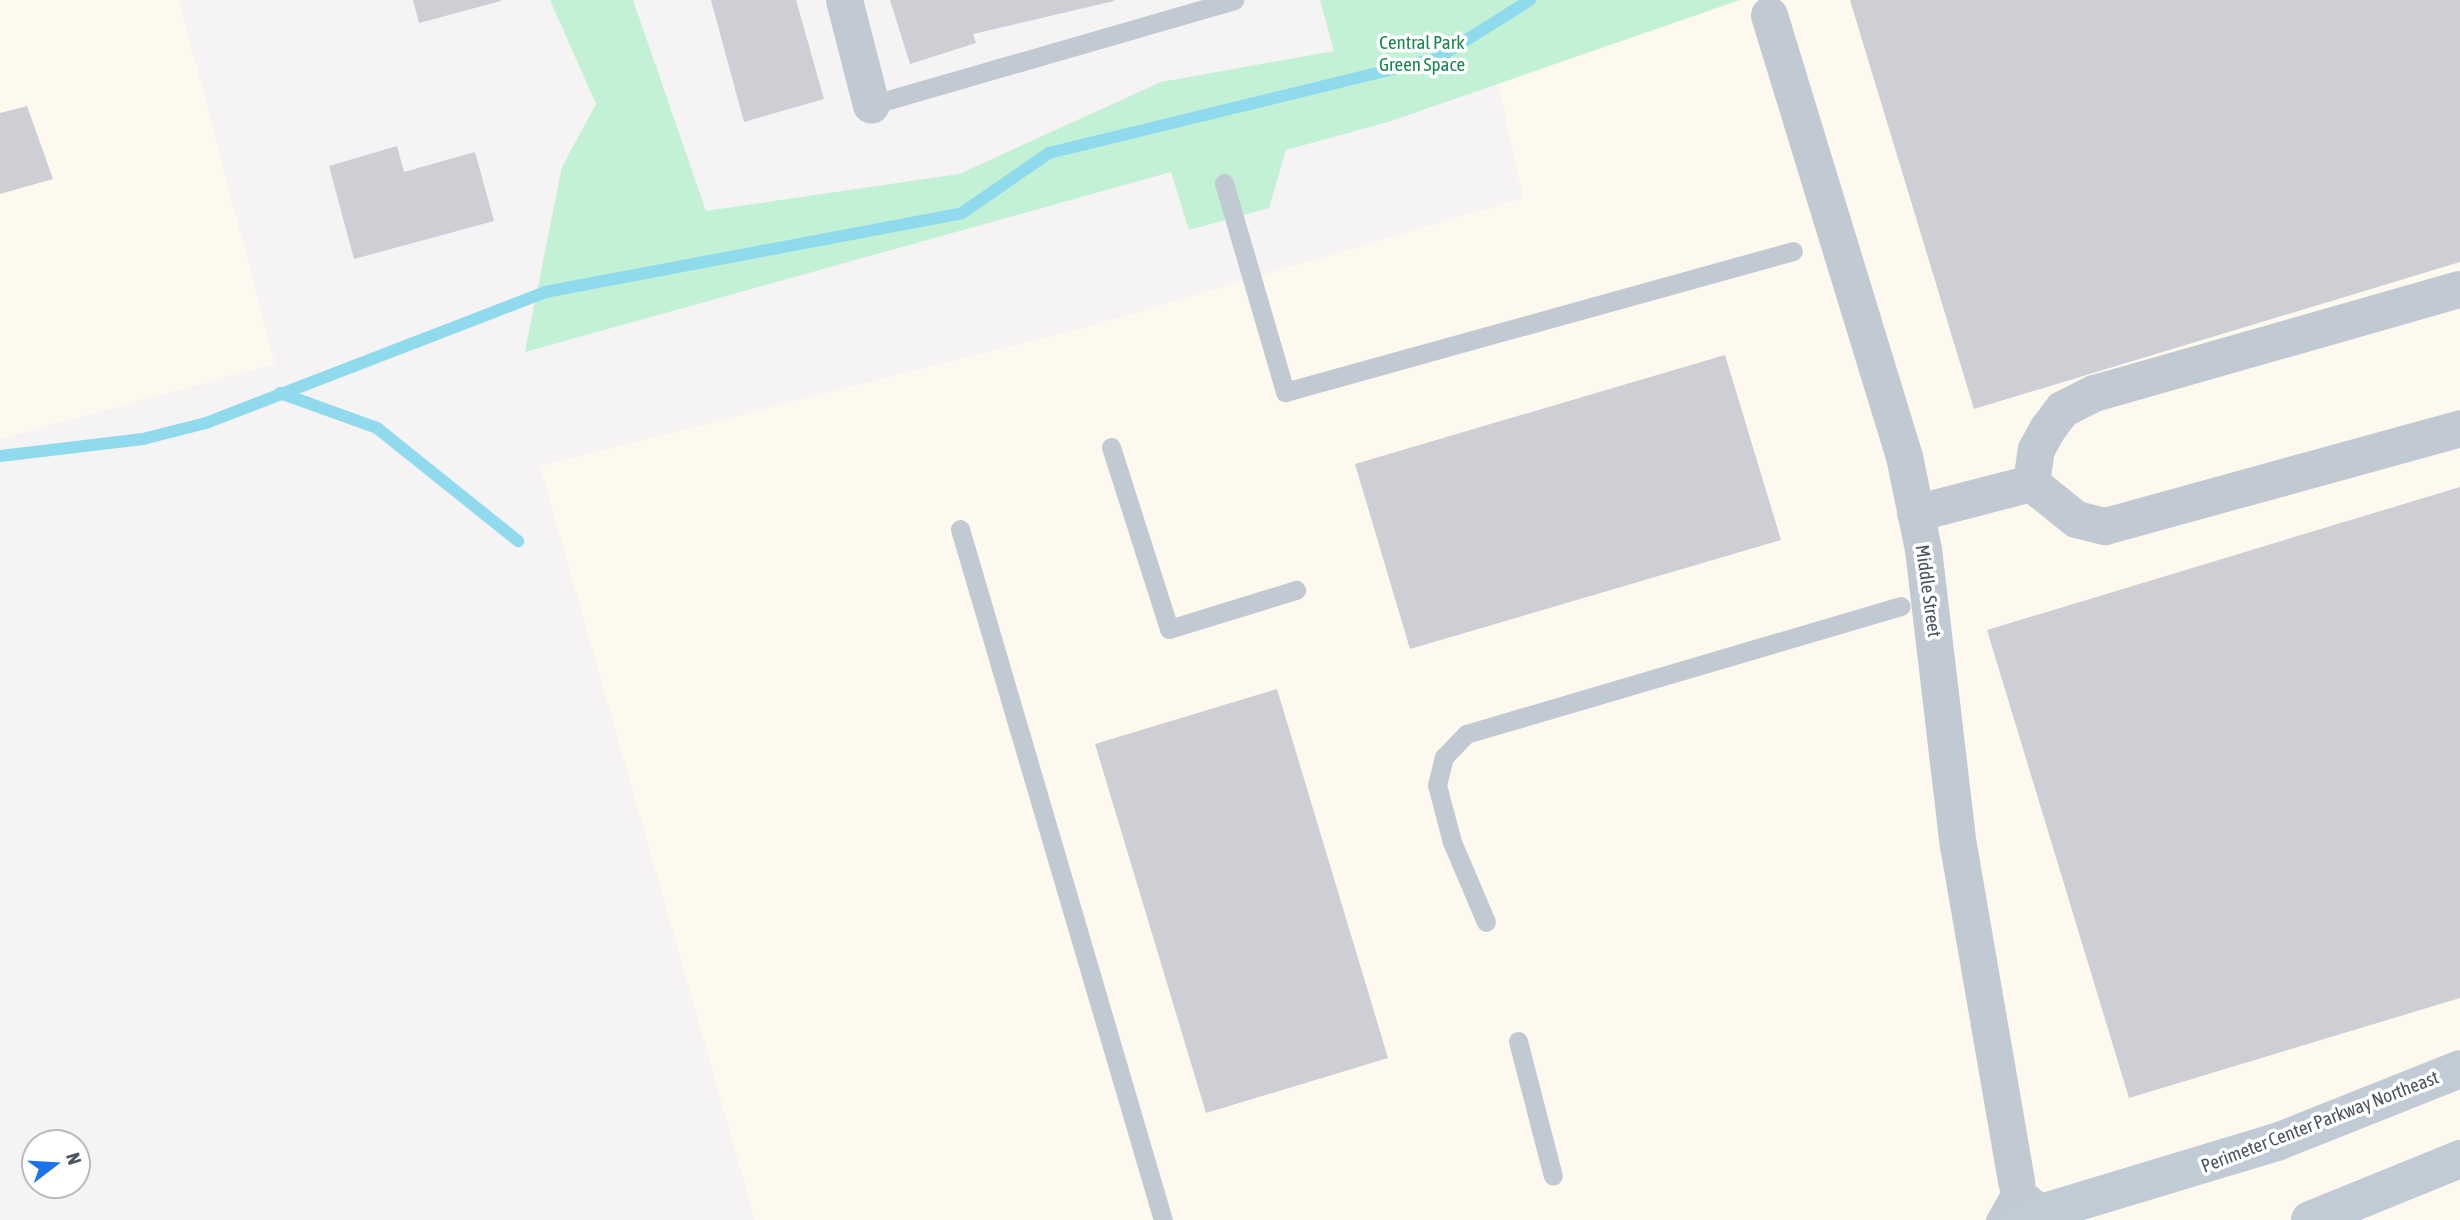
<!DOCTYPE html>
<html>
<head>
<meta charset="utf-8">
<style>
	body { margin:0 }
	#map { position:relative; width:2460px; height:1220px; overflow:hidden; background:#f5f3f3; font-family:"Asap Condensed",sans-serif }
	div>[style] { position:absolute }
	.commercial>* { inset:0; background:#fdf9ef }
	.green>* { inset:0; background:#c3f1d5 }
	.stream>* { height:12px; margin:-6px; padding:0 6px; transform-origin:6px; border-radius:6px; background:#90daee }
	.building>* { inset:0; background:#cdcfd5 }
	.lane>* { height:19px; margin:-9.5px; padding:0 9.5px; transform-origin:9.5px; border-radius:9.5px; background:#c1cad2 }
	.street>* { height:37px; margin:-18.5px; padding:0 18.5px; transform-origin:18.5px; border-radius:18.5px; background:#c1cad2 }
	.secondary>* { height:38px; margin:-19px; padding:0 19px; transform-origin:19px; border-radius:19px; background:#c1cbd6 }
	span { translate:-50% -50%; white-space:nowrap; text-align:center; line-height:1.15; -webkit-text-stroke:7px #fff; paint-order:stroke }
	.park-label { font-size:19px; color:#17864f }
	.street-label { font-size:19px; color:#4a5661 }
	.north { position:absolute; left:21px; top:1129px; width:70px; height:70px; box-sizing:border-box; background:#fff; border:2px solid #b7bbc0; border-radius:50%; rotate:73deg; font-size:19px; font-weight:700; line-height:28px; text-align:center; color:#4a5661 }
	.north::after { content:''; display:block; margin:auto; width:24px; height:32px; background:#1a73e8; clip-path:polygon(50% 0,100% 100%,50% 72%,0 100%) }
</style>
</head>
<body>
<div id="map">
	<div class="commercial">
		<div style="clip-path:polygon(0 0,179px 0,275px 364px,0 439px)"></div>
		<div style="clip-path:polygon(1480px 0,2460px 0,2460px 1220px,755px 1220px,540px 466px,1097px 324px,1523px 198px)"></div>
	</div>
	<div class="green">
		<div style="clip-path:polygon(550px 0,633px 0,706px 211px,959px 174px,1161px 82px,1334px 51px,1320px 0,1740px 0,1388px 122px,1286px 150px,1269px 208px,1189px 230px,1171px 172px,525px 352px,562px 167px,596px 104px)"></div>
	</div>
	<div class="stream">
		<div style="left:280px;top:393px;width:103px;rotate:19.8deg"></div>
		<div style="left:377px;top:428px;width:181px;rotate:38.7deg"></div>
		<div style="left:0;top:456px;width:144px;rotate:-6.8deg"></div>
		<div style="left:143px;top:439px;width:65px;rotate:-14.3deg"></div>
		<div style="left:206px;top:423px;width:363px;rotate:-21.1deg"></div>
		<div style="left:545px;top:292px;width:424px;rotate:-10.7deg"></div>
		<div style="left:962px;top:213px;width:106px;rotate:-34.6deg"></div>
		<div style="left:1049px;top:153px;width:398px;rotate:-13.7deg"></div>
		<div style="left:1436px;top:59px;width:111px;rotate:-32.1deg"></div>
	</div>
	<div class="building">
		<div style="clip-path:polygon(413px 0,501px 0,501px 1px,419px 23px)"></div>
		<div style="clip-path:polygon(711px 0,796px 0,824px 99px,744px 122px)"></div>
		<div style="clip-path:polygon(890px 0,1114px 0,1114px 1px,973px 34px,976px 43px,910px 64px)"></div>
		<div style="clip-path:polygon(1850px 0,2460px 0,2460px 262px,1974px 409px)"></div>
		<div style="clip-path:polygon(27px 106px,53px 179px,0 194px,0 113px)"></div>
		<div style="clip-path:polygon(397px 146px,404px 172px,475px 152px,494px 221px,354px 259px,329px 166px)"></div>
		<div style="clip-path:polygon(1725px 355px,1781px 540px,1410px 649px,1355px 464px)"></div>
		<div style="clip-path:polygon(2460px 487px,2460px 998px,2129px 1098px,1987px 630px)"></div>
		<div style="clip-path:polygon(1277px 689px,1388px 1058px,1206px 1113px,1095px 744px)"></div>
	</div>
	<div class="lane">
		<div style="left:871px;top:105px;width:378px;rotate:-16.1deg"></div>
		<div style="left:1224px;top:183px;width:218px;rotate:73.7deg"></div>
		<div style="left:1285px;top:392px;width:527px;rotate:-15.51deg"></div>
		<div style="left:1111px;top:447px;width:191px;rotate:72.3deg"></div>
		<div style="left:1169px;top:629px;width:133px;rotate:-17.1deg"></div>
		<div style="left:960px;top:529px;width:720px;rotate:73.63deg"></div>
		<div style="left:1486px;top:922px;width:87px;rotate:-113deg"></div>
		<div style="left:1452px;top:842px;width:59px;rotate:-104.7deg"></div>
		<div style="left:1437px;top:785px;width:29px;rotate:-76deg"></div>
		<div style="left:1444px;top:757px;width:32px;rotate:-46deg"></div>
		<div style="left:1466px;top:734px;width:453px;rotate:-16.4deg"></div>
		<div style="left:1518px;top:1041px;width:139px;rotate:75.5deg"></div>
		<div style="left:1995px;top:1220px;width:43px;rotate:-61.1deg"></div>
		<div style="left:2016px;top:1182px;width:47px;rotate:39.8deg"></div>
	</div>
	<div class="street">
		<div style="left:844px;top:0;width:108px;rotate:75.6deg"></div>
		<div style="left:1769px;top:15px;width:461px;rotate:73deg"></div>
		<div style="left:1904px;top:456px;width:95px;rotate:78.5deg"></div>
		<div style="left:1923px;top:549px;width:298px;rotate:83.3deg"></div>
		<div style="left:1958px;top:845px;width:342px;rotate:80.2deg"></div>
		<div style="left:2031px;top:483px;width:34px;rotate:-82deg"></div>
		<div style="left:2036px;top:449px;width:23px;rotate:-61deg"></div>
		<div style="left:2047px;top:429px;width:25px;rotate:-53deg"></div>
		<div style="left:2062px;top:409px;width:36px;rotate:-27deg"></div>
		<div style="left:2094px;top:393px;width:380px;rotate:-15.9deg"></div>
		<div style="left:2031px;top:483px;width:58px;rotate:38.7deg"></div>
		<div style="left:2076px;top:519px;width:30px;rotate:14deg"></div>
		<div style="left:2105px;top:526px;width:368px;rotate:-15.4deg"></div>
		<div style="left:1915px;top:513px;width:120px;rotate:-14.5deg"></div>
	</div>
	<div class="secondary">
		<div style="left:2018px;top:1220px;width:270px;rotate:-16.8deg"></div>
		<div style="left:2277px;top:1142px;width:197px;rotate:-21.7deg"></div>
		<div style="left:2310px;top:1220px;width:162px;rotate:-22.1deg"></div>
	</div>
	<div class="park-label">
		<span style="left:1422px;top:54px">Central Park<br>Green Space</span>
	</div>
	<div class="street-label">
		<span style="left:1928px;top:591px;rotate:82deg">Middle Street</span>
		<span style="left:2320px;top:1122px;rotate:-21deg">Perimeter Center Parkway Northeast</span>
	</div>
	<div class="north">N</div>
</div>
</body>
</html>
